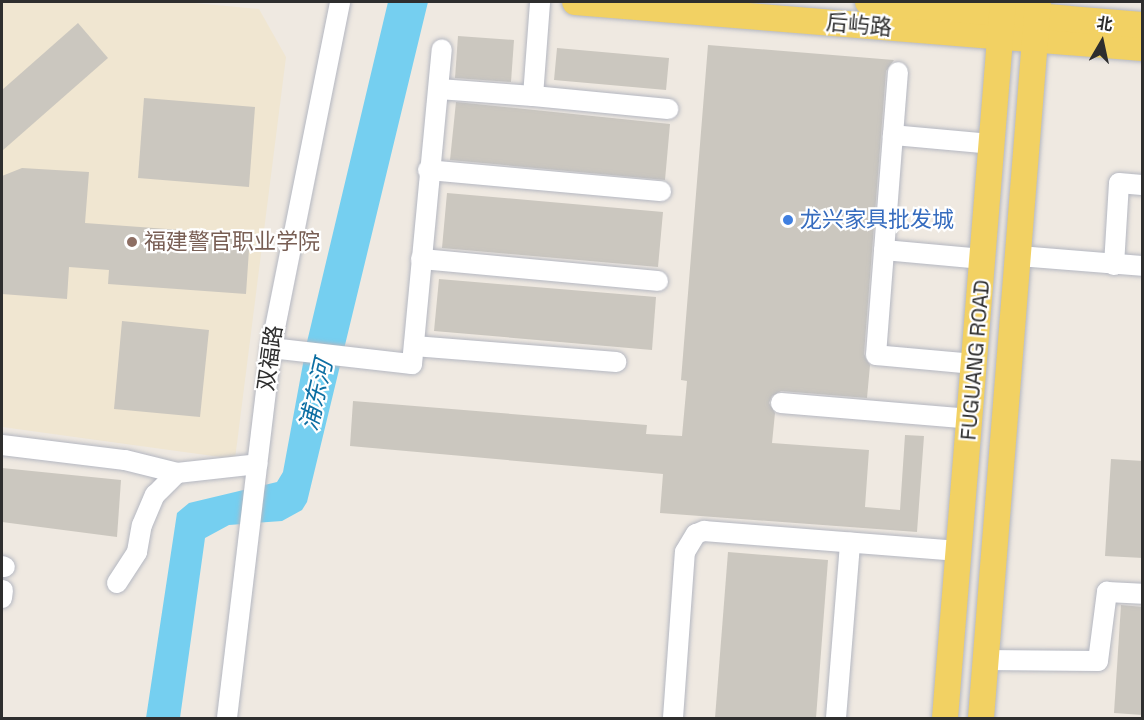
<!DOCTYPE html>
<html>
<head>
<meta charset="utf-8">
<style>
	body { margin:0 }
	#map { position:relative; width:1144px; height:720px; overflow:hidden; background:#efe9e1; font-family:"Space Grotesk","Noto Sans SC",sans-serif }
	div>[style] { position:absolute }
	.education>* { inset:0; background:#f0e6d1 }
	.water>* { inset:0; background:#75cff0 }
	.building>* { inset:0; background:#cbc7bf }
	.roads { filter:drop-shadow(0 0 2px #b4b7c1) drop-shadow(0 0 2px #b4b7c1) }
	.minor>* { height:20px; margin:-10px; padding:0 10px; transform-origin:10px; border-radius:10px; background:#fff }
	.major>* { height:26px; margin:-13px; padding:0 13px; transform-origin:13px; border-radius:13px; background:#f2d163 }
	.dots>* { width:16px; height:16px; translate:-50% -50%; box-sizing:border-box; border:3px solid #fff; border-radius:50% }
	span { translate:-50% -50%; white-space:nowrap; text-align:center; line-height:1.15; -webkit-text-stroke:4.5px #fff; paint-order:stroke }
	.street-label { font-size:22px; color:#2e2e2e }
	.shop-label { font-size:22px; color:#366cbe }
	.left { translate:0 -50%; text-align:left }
	.education-label { font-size:22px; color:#785e54 }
	.water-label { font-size:24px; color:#0d6fa3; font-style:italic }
	.frame { position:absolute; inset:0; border:3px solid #2e2e2e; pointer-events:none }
	.north { position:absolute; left:1072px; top:12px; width:60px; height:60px; -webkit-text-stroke:4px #fff; paint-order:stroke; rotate:9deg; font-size:16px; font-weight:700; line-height:24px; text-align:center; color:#2e2e2e }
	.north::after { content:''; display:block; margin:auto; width:21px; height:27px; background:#2e2e2e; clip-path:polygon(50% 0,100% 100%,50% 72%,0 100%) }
</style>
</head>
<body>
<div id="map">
	<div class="education">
		<div style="clip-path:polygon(2px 2px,183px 2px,259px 9px,286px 57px,235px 459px,2px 427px)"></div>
	</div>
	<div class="water">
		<div style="clip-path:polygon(388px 2px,428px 2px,307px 502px,302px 510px,282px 521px,229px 525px,205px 538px,180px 718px,146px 718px,177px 513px,189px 503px,277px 482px,283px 472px,307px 342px)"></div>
	</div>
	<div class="building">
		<div style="clip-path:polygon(78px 23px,108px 58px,2px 151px,2px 90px)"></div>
		<div style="clip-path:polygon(458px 36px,514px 40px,511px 82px,455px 78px)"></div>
		<div style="clip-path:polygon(708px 45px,894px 60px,886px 71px,864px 354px,870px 365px,867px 398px,781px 391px,772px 396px,769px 403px,775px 413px,772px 443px,869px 450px,865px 507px,900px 510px,905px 435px,924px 436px,917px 532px,660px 513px,663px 474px,350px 446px,353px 401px,647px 425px,646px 434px,682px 436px,687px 381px,681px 380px)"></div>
		<div style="clip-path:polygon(557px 48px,669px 58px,666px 90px,554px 80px)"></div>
		<div style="clip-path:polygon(144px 98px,255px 107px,249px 187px,138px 178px)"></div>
		<div style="clip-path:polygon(456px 102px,670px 124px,665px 180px,450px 160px)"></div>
		<div style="clip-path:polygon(22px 168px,89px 172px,85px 223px,250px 235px,246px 294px,108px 284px,109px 270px,69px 267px,67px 299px,2px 294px,2px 176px)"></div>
		<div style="clip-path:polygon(447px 193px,663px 212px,658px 267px,442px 248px)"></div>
		<div style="clip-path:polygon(439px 279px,656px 297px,652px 350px,434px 331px)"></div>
		<div style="clip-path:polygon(122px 321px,209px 330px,200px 417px,114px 409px)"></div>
		<div style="clip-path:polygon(1111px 459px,1143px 461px,1143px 558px,1105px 556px)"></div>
		<div style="clip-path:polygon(2px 468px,121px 480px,117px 537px,2px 522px)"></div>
		<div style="clip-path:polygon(728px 552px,828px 560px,816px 718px,715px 718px)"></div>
		<div style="clip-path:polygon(1121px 605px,1143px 607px,1143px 715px,1114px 713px)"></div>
	</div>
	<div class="roads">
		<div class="minor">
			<div style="left:439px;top:89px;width:94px;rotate:4.3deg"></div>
			<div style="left:533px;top:96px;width:94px;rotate:-85.7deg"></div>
			<div style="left:533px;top:96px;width:136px;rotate:5.5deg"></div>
			<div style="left:893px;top:135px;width:63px;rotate:-85.5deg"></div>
			<div style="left:428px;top:170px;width:234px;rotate:5.2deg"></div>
			<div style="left:884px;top:250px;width:99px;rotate:5.2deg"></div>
			<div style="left:1019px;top:256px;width:123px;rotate:4.6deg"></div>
			<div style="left:421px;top:259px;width:238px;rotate:5.3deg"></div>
			<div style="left:1114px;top:265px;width:82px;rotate:-86.5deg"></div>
			<div style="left:1119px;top:183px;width:23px;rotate:5deg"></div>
			<div style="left:414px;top:346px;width:203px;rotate:4.5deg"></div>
			<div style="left:271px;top:348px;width:142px;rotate:6.5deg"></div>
			<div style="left:412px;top:364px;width:316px;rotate:-84.6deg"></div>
			<div style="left:974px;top:364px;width:98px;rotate:-174.8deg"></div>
			<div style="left:876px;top:355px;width:221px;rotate:-85.6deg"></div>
			<div style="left:893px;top:135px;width:99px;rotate:5.2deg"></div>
			<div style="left:781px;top:403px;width:190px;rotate:4.8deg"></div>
			<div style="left:2px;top:445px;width:124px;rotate:7deg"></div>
			<div style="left:125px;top:460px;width:54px;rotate:14deg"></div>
			<div style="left:2px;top:566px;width:3px;rotate:18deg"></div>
			<div style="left:117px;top:583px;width:37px;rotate:-57deg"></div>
			<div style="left:137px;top:552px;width:27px;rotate:-80deg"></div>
			<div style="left:142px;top:525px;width:33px;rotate:-67deg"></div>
			<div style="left:155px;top:495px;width:31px;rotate:-45deg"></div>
			<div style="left:177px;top:473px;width:81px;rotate:-6.3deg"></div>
			<div style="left:2px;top:598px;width:8px;rotate:-83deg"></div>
			<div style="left:984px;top:660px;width:114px;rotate:0.5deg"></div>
			<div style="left:1098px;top:661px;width:70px;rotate:-82.6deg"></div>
			<div style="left:1107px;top:592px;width:35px;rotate:3deg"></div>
			<div style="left:227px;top:718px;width:373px;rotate:-83.2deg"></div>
			<div style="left:271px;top:348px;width:353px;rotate:-78.7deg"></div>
			<div style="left:673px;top:718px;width:166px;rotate:-85.9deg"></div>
			<div style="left:685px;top:552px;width:21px;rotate:-59deg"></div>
			<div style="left:696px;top:534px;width:9px;rotate:-21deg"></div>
			<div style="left:704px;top:531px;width:255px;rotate:4.5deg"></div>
			<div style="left:836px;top:718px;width:176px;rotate:-85.4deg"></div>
		</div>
		<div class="major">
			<div style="left:575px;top:2px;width:569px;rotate:4.64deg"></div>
			<div style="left:868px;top:2px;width:275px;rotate:4.8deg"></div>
			<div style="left:945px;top:718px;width:718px;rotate:-85.37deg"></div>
			<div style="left:981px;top:718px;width:718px;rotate:-85.45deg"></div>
		</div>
	</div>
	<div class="dots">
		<div style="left:788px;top:220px;background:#3f7fe0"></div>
		<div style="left:132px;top:242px;background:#8d6e63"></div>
	</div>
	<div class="street-label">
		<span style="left:859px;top:25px;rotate:5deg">后屿路</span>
		<span style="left:270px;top:358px;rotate:-82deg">双福路</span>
		<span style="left:975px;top:360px;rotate:-85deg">FUGUANG ROAD</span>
	</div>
	<div class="shop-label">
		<span class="left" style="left:800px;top:220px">龙兴家具批发城</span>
	</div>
	<div class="education-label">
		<span class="left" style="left:144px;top:242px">福建警官职业学院</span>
	</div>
	<div class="water-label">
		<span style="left:316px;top:395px;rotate:-77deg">浦东河</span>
	</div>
	<div class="frame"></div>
	<div class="north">北</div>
</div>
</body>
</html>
